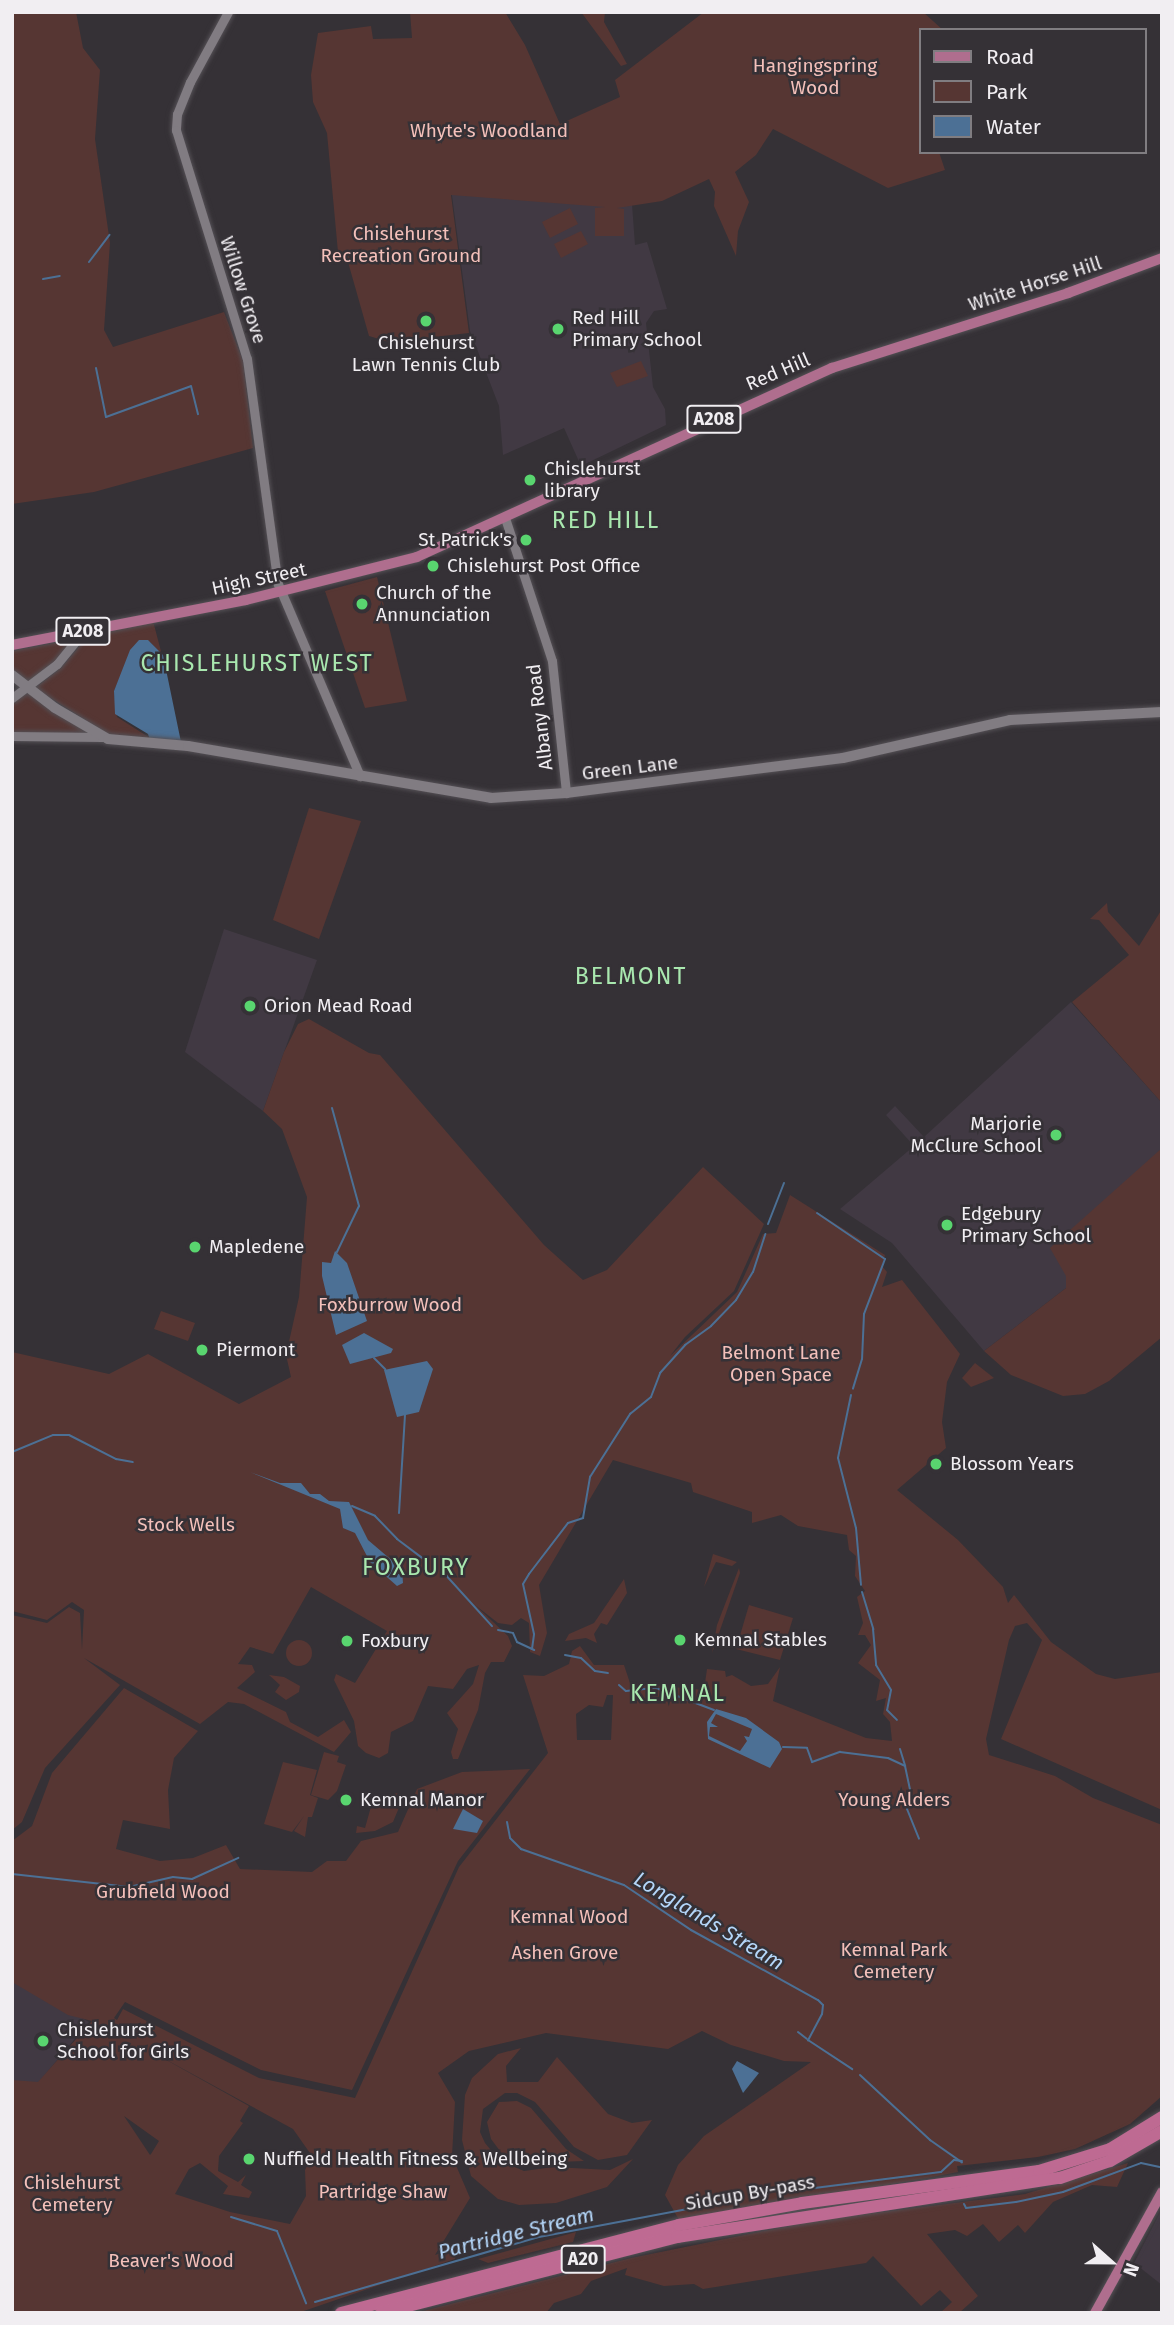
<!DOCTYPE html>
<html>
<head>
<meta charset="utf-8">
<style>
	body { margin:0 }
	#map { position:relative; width:1174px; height:2325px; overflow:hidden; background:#353136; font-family:"Fira Sans",sans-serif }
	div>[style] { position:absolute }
	.built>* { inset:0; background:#413943 }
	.green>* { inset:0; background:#563633 }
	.round { border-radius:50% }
	.water>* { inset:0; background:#4c7095 }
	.stream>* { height:2px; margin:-1px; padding:0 1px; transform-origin:1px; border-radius:1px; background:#4c7095 }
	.roads { filter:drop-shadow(0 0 2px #545055) drop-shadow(0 0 2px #545055) }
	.tertiary>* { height:9px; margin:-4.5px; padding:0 4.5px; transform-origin:4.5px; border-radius:4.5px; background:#817c82 }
	.secondary>* { height:10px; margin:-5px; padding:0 5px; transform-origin:5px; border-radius:5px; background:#817c82 }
	.primary>* { height:10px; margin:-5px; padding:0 5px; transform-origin:5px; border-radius:5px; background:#af6e8e }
	.trunk>* { height:12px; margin:-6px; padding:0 6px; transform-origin:6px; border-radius:6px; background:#be6a92 }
	.dots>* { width:19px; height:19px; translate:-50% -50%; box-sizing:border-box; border:4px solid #353136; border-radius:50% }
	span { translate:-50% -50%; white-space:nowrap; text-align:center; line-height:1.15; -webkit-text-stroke:5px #353136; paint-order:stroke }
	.shield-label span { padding:2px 5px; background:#353136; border:2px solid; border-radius:5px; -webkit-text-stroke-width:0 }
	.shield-label { font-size:18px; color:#f1eef2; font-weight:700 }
	.park-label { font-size:19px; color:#f4c0ba }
	.street-label { font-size:19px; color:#f1eef2 }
	.poi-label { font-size:19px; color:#f1eef2 }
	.left { translate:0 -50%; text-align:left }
	.right { translate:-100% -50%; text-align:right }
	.water-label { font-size:21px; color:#b4d6f9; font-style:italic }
	.quarter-label { font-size:23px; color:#a9e8af; letter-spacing:2px }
	.frame { position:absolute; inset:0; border:14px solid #f1eef2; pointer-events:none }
	.legend { position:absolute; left:919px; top:28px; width:228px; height:126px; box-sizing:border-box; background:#353136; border:2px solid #807d81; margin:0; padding:9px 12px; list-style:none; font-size:21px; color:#f1eef2 }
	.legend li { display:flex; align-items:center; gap:14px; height:35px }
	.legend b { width:35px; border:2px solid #807d81 }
	.north { position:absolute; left:1076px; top:2227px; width:70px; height:70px; -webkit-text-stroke:5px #353136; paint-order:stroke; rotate:111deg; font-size:19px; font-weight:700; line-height:28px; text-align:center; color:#f1eef2 }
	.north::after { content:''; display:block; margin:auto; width:24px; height:32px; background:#f1eef2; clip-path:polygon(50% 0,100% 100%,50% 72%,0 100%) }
</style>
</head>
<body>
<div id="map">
	<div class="built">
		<div style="clip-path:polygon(451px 188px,632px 204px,635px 245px,647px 242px,667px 309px,654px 311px,646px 323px,653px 387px,665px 409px,666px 425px,581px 466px,564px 428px,503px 455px,499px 406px,470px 331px)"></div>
		<div style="clip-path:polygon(224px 929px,317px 960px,263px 1111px,185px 1052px)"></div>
		<div style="clip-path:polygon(1071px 1002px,1162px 1103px,1162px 1148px,1067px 1276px,1066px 1288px,984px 1351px,892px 1243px,840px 1209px,914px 1146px,886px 1115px,895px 1106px,924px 1137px)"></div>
		<div style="clip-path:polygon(12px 1978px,89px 2022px,38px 2083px,12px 2085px)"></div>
		<div style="clip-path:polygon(1162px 2209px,1162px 2285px,1134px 2263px)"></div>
	</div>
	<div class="green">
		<div style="clip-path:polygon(12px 12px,76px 12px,83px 48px,100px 70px,95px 139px,110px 243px,104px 330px,113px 347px,224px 312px,243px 361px,253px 448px,94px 492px,12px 504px)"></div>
		<div style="clip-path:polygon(410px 12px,505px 12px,525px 45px,560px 124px,620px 97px,615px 80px,704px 12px,923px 12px,943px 30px,920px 30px,920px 152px,939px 152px,945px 170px,888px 188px,773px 129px,756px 155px,735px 172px,749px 202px,738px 231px,736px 256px,714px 206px,715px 192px,709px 179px,662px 201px,617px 208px,624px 209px,624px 236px,595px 236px,595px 208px,605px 207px,451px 195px,469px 333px,389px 342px,369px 336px,348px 262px,339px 263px,327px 133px,313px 102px,311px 75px,318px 33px,371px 26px,373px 39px,412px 38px)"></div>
		<div style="clip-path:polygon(581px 12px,605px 12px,604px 22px,627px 64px,621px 66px)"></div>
		<div style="clip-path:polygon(570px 208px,578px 224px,550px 238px,542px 222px)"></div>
		<div style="clip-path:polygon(581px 231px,588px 244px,561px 258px,554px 244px)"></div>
		<div style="clip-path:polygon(641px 361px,648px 376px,617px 387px,610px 373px)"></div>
		<div style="clip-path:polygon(377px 577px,407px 701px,365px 708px,325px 591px)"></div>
		<div style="clip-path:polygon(153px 621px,162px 655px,150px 642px,134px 646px,114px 691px,117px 717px,150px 738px,111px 736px,35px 688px,61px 668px,90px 634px)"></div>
		<div style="clip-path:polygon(75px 639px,54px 664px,28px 682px,12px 669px,12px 651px)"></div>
		<div style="clip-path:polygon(28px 693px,88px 732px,91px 735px,12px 733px,12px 702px)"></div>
		<div style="clip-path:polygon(309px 808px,361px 821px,319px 939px,273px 920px)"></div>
		<div style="clip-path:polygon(1107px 903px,1108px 912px,1139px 946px,1162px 909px,1162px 1103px,1072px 1002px,1129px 955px,1099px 920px,1090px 919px)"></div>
		<div style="clip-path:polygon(evenodd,309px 1019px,369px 1053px,380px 1055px,544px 1245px,583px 1280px,607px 1270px,703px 1167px,764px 1224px,734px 1291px,685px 1337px,670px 1356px,737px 1292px,763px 1234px,776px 1233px,790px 1195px,885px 1255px,882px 1266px,887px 1272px,882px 1287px,902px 1280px,960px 1354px,947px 1382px,942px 1422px,946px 1448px,897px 1490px,958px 1540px,1003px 1587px,1008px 1603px,1014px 1595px,1051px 1642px,1096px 1674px,1115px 1679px,1162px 1672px,1162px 1810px,1001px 1739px,1042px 1640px,1027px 1623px,1015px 1626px,1009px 1640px,986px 1739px,989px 1755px,1055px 1776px,1093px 1798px,1162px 1825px,1162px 2096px,1130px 2124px,1075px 2149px,1038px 2157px,957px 2166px,958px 2172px,927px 2178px,679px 2220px,665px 2195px,678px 2165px,704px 2136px,811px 2062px,784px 2061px,731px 2045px,702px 2031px,668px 2049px,546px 2033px,469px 2051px,438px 2073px,455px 2102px,452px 2156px,470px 2198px,435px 2255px,458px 2247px,455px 2259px,298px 2313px,12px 2313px,12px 2080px,38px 2082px,92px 2021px,68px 2015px,12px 1982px,12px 1841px,32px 1826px,52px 1773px,124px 1688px,198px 1731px,174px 1758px,168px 1790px,170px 1829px,123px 1820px,116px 1849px,160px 1861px,193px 1858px,226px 1845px,240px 1869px,312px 1872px,327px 1861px,346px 1861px,361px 1841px,398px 1832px,417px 1789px,462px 1772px,530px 1769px,458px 1861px,352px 2090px,261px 2070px,125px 2002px,114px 2018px,117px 2020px,123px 2009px,259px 2078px,355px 2098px,459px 1867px,548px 1753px,523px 1675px,544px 1676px,569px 1664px,572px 1651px,580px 1646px,594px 1665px,624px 1665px,630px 1683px,704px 1690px,707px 1669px,725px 1671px,726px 1677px,732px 1675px,751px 1686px,768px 1684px,780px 1667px,773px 1701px,866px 1738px,892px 1741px,890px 1722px,883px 1714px,886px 1698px,876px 1701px,880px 1680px,858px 1663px,871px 1645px,865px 1635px,858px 1635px,863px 1623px,857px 1597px,865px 1591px,855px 1576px,856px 1556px,849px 1550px,847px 1535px,798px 1526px,781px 1515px,752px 1523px,752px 1512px,693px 1492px,691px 1483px,613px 1460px,539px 1585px,547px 1633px,540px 1656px,530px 1652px,529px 1623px,521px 1618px,512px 1625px,498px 1623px,475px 1605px,508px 1636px,512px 1646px,504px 1662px,491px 1662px,485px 1673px,478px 1710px,458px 1759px,453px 1759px,451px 1752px,458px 1729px,447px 1713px,473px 1684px,479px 1665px,467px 1669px,453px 1689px,428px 1686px,413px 1721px,391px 1732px,388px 1753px,379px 1758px,366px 1753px,358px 1746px,354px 1721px,334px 1680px,336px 1674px,355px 1683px,387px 1631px,311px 1587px,273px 1654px,250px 1647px,238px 1664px,252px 1665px,255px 1672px,237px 1688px,286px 1712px,290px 1722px,318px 1737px,344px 1720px,351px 1732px,334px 1752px,244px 1704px,228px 1702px,200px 1724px,84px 1658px,120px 1685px,45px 1768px,22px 1822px,12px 1830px,12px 1615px,47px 1623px,69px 1607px,80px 1613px,82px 1650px,84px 1610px,72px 1602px,47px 1620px,12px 1611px,12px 1352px,109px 1374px,148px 1354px,239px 1404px,291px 1377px,286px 1355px,299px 1297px,307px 1197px,282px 1129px,263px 1111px,284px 1052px,298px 1024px,309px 1019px,607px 1695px,613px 1695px,611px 1740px,577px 1740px,576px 1714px,589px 1705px,603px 1707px,607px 1695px,309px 1019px,143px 2047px,293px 2129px,312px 2156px,305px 2170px,306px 2196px,290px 2224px,230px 2212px,175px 2194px,189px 2169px,200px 2163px,228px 2186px,223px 2194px,249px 2198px,252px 2192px,241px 2185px,246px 2175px,238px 2182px,218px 2171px,219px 2156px,243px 2123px,240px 2121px,249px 2106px,143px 2047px,309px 1019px,124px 2116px,159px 2141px,151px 2154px,150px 2155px,124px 2116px)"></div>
		<div style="clip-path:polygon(1162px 1148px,1162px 1337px,1109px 1381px,1085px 1394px,1063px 1396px,1011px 1375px,984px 1351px,1066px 1288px,1066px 1276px,1050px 1248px)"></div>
		<div style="clip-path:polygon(161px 1311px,195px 1323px,188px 1341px,154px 1329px)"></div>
		<div style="clip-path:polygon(975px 1363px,994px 1378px,971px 1387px,962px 1378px)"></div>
		<div style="clip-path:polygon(713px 1554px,737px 1562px,732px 1566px,716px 1562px,704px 1587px)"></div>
		<div style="clip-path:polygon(739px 1568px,740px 1573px,712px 1653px,717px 1625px)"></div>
		<div style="clip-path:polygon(624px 1579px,627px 1593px,607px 1625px,601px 1623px,594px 1634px,597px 1643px,586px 1638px,565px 1641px,569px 1634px,594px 1623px)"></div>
		<div style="clip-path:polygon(749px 1605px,793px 1618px,780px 1660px,736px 1649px)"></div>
		<div class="round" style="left:286px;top:1640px;width:26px;height:26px"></div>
		<div style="clip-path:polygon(269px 1675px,284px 1677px,300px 1686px,299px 1692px,286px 1700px,275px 1692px,280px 1685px)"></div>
		<div style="clip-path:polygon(324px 1752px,339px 1756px,337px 1762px,346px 1765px,337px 1791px,328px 1800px,311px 1795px)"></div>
		<div style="clip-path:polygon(283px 1762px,317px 1770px,310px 1795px,318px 1798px,312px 1817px,308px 1817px,305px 1837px,294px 1831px,304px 1816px,292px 1832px,264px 1824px)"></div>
		<div style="clip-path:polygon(397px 1793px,403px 1798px,393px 1822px,375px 1831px,356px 1833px,357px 1826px,365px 1828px,372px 1803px)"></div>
		<div style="clip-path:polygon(521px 2048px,506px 2066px,507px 2082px,538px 2082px,557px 2057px,608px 2114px,632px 2123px,652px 2120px,627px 2155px,598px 2160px,574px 2147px,535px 2102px,517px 2093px,505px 2093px,483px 2109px,480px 2132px,485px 2143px,500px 2161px,524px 2171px,553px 2167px,610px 2170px,633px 2159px,607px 2187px,556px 2203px,519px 2205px,498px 2199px,471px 2176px,462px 2140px,465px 2095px,472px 2078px,498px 2054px)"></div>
		<div style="clip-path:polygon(517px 2101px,531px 2108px,566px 2149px,584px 2161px,528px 2163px,503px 2155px,491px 2139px,487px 2122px,499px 2102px)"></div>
		<div style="clip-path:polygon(1128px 2163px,1117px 2187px,1092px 2185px,1053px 2202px,1025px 2233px,1018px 2225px,999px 2242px,983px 2224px,967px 2236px,955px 2230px,927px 2234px,978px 2296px,959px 2313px,940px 2313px,952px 2302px,940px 2290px,921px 2306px,873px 2256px,866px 2263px,703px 2289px,694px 2284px,664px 2286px,625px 2275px,627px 2268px,591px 2281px,581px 2294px,554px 2303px,546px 2313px,415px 2313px,631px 2258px,819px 2220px,1025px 2194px)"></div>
		<div style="clip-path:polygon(576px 2232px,573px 2242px,488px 2263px,478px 2259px)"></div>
	</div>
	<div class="water">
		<div style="clip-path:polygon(139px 640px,148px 640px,163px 655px,181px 742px,150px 740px,148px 734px,115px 714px,114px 691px,130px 650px)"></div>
		<div style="clip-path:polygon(335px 1251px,347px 1263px,367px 1321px,336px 1335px,322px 1276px,322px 1262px,331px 1263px)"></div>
		<div style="clip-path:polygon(364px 1333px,393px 1349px,391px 1353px,350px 1364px,342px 1345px)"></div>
		<div style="clip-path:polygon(427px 1361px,433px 1369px,419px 1412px,397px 1417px,384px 1370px)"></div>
		<div style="clip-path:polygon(250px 1472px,280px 1483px,301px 1483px,310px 1494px,320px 1494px,329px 1501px,349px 1502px,368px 1540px,402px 1569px,403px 1583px,397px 1586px,370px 1562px,355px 1533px,343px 1528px,340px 1509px)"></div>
		<div style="clip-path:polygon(evenodd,716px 1709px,746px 1718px,779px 1742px,782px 1749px,770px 1768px,708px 1739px,707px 1722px,716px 1709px,716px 1714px,752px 1729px,749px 1737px,744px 1736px,747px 1741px,740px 1751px,709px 1736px,710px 1727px,718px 1727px,711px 1723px,716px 1714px)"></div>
		<div style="clip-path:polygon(463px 1809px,483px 1821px,477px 1833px,453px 1829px)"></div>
		<div style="clip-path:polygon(737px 2061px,759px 2073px,743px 2093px,732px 2069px)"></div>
	</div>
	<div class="stream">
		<div style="left:89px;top:262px;width:34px;rotate:-53deg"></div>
		<div style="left:43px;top:279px;width:17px;rotate:-10deg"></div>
		<div style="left:96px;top:368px;width:50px;rotate:78.5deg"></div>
		<div style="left:106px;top:417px;width:90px;rotate:-20deg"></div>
		<div style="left:191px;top:386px;width:29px;rotate:76deg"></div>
		<div style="left:332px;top:1108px;width:102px;rotate:74.6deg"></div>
		<div style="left:359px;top:1206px;width:51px;rotate:115.6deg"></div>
		<div style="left:817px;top:1213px;width:82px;rotate:34.1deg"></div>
		<div style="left:885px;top:1259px;width:59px;rotate:110.9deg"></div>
		<div style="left:864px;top:1314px;width:45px;rotate:92.5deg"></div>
		<div style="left:862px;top:1359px;width:31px;rotate:107deg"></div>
		<div style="left:768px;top:1224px;width:44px;rotate:-68.7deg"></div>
		<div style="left:374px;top:1358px;width:16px;rotate:45deg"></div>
		<div style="left:851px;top:1395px;width:64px;rotate:101.7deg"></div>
		<div style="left:838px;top:1458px;width:72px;rotate:75.6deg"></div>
		<div style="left:856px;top:1528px;width:57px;rotate:85deg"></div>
		<div style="left:12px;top:1452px;width:44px;rotate:-22.5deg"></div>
		<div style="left:53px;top:1435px;width:16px"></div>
		<div style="left:69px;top:1435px;width:53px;rotate:27.1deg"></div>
		<div style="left:116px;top:1459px;width:17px;rotate:10deg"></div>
		<div style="left:352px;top:1506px;width:25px;rotate:23deg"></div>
		<div style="left:375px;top:1516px;width:32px;rotate:46deg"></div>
		<div style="left:399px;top:1513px;width:98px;rotate:-86.5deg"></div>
		<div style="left:397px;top:1539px;width:31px;rotate:37deg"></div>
		<div style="left:443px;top:1572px;width:73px;rotate:47.8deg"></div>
		<div style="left:862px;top:1592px;width:39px;rotate:73deg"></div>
		<div style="left:873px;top:1629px;width:36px;rotate:85deg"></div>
		<div style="left:876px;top:1665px;width:29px;rotate:59deg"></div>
		<div style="left:891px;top:1690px;width:20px;rotate:101deg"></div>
		<div style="left:887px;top:1710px;width:14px;rotate:45deg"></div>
		<div style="left:498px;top:1630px;width:15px;rotate:11deg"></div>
		<div style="left:513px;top:1633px;width:10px;rotate:66deg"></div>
		<div style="left:517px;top:1642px;width:19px;rotate:25deg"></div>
		<div style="left:532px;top:1649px;width:15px;rotate:-82deg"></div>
		<div style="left:534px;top:1634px;width:51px;rotate:-102.4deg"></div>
		<div style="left:523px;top:1584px;width:12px;rotate:-59deg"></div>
		<div style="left:529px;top:1574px;width:64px;rotate:-52.6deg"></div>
		<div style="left:568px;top:1523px;width:16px;rotate:-18deg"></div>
		<div style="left:583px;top:1518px;width:42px;rotate:-80.3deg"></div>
		<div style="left:590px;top:1477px;width:75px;rotate:-57.6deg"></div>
		<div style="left:630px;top:1414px;width:27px;rotate:-39deg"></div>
		<div style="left:651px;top:1397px;width:26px;rotate:-69deg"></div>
		<div style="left:660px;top:1373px;width:38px;rotate:-48deg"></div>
		<div style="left:685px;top:1345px;width:32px;rotate:-36deg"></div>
		<div style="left:711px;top:1326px;width:36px;rotate:-46deg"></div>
		<div style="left:736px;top:1300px;width:33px;rotate:-59deg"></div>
		<div style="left:753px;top:1272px;width:40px;rotate:-72deg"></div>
		<div style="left:565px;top:1655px;width:16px;rotate:11deg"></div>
		<div style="left:581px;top:1658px;width:19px;rotate:43deg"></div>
		<div style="left:595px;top:1671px;width:13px;rotate:9deg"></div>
		<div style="left:619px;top:1685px;width:9px;rotate:41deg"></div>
		<div style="left:626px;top:1691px;width:30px;rotate:-6deg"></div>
		<div style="left:656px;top:1688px;width:62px;rotate:20.8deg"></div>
		<div style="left:783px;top:1747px;width:24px;rotate:2deg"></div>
		<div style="left:807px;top:1748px;width:15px;rotate:70deg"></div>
		<div style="left:812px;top:1762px;width:30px;rotate:-20deg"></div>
		<div style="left:840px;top:1752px;width:48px;rotate:7.1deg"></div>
		<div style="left:888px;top:1758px;width:19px;rotate:25deg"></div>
		<div style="left:905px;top:1766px;width:33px;rotate:78deg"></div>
		<div style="left:912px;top:1798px;width:12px;rotate:114deg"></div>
		<div style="left:907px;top:1809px;width:32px;rotate:68deg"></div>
		<div style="left:900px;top:1749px;width:17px;rotate:73deg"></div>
		<div style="left:507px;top:1822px;width:16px;rotate:79deg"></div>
		<div style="left:510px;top:1838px;width:16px;rotate:45deg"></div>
		<div style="left:521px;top:1849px;width:109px;rotate:19.3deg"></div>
		<div style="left:624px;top:1885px;width:81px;rotate:33.9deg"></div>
		<div style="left:691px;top:1930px;width:145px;rotate:28.9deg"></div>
		<div style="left:818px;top:2000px;width:7px;rotate:45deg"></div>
		<div style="left:823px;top:2005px;width:9px;rotate:96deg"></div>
		<div style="left:822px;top:2014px;width:30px;rotate:118deg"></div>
		<div style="left:808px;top:2040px;width:53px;rotate:33.4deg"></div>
		<div style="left:12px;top:1874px;width:118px;rotate:6.3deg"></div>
		<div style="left:129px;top:1887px;width:45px;rotate:-12.8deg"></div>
		<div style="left:173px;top:1877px;width:19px;rotate:6deg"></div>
		<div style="left:192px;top:1879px;width:51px;rotate:-24.5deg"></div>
		<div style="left:798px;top:2032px;width:11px;rotate:38deg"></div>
		<div style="left:860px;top:2075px;width:96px;rotate:42.9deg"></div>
		<div style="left:930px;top:2140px;width:39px;rotate:35deg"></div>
		<div style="left:783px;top:2192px;width:159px;rotate:-7.2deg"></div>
		<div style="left:941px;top:2172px;width:18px;rotate:-43deg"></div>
		<div style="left:954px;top:2160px;width:8px;rotate:7deg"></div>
		<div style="left:964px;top:2204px;width:4px;rotate:63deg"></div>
		<div style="left:966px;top:2208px;width:50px;rotate:-6.8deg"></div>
		<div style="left:1016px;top:2202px;width:48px;rotate:-12deg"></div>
		<div style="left:1063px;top:2192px;width:83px;rotate:-20.4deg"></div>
		<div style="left:1141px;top:2163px;width:19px;rotate:12deg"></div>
		<div style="left:231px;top:2217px;width:48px;rotate:16.9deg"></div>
		<div style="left:277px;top:2231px;width:78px;rotate:68.1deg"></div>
		<div style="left:315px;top:2302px;width:233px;rotate:-16.2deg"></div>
		<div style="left:539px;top:2237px;width:189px;rotate:-10.7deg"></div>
	</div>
	<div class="roads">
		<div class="tertiary">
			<div style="left:228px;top:12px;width:80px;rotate:118.5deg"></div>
			<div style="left:190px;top:82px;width:35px;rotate:112deg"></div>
			<div style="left:177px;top:114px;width:16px;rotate:94deg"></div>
			<div style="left:176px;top:130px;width:240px;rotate:72.8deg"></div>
			<div style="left:247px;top:359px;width:227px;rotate:82.2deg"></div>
			<div style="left:278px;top:584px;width:209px;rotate:66.9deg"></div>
			<div style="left:505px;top:518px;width:151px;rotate:71.8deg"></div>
			<div style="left:552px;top:661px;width:133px;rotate:83.9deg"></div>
			<div style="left:12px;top:698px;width:56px;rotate:-37.1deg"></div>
			<div style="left:57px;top:664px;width:43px;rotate:-50.7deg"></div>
			<div style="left:12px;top:736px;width:90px;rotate:0.6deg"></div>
		</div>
		<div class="secondary">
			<div style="left:12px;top:675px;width:54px;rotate:37.5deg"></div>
			<div style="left:55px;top:708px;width:61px;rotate:30.3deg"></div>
			<div style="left:108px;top:739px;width:80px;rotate:5deg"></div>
			<div style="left:188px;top:746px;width:307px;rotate:9.7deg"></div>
			<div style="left:491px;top:798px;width:75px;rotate:-3.8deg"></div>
			<div style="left:566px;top:793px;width:279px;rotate:-7.2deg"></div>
			<div style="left:843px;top:758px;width:171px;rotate:-12.8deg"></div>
			<div style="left:1010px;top:720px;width:152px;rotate:-3deg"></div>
		</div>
		<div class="primary">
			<div style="left:12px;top:645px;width:238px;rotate:-10.9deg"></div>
			<div style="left:246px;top:600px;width:176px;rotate:-14.1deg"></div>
			<div style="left:417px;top:557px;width:456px;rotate:-24.5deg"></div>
			<div style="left:832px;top:368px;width:248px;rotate:-17.6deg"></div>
			<div style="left:1068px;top:293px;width:100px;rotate:-20.4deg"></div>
			<div style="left:1095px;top:2313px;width:138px;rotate:-61deg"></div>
		</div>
		<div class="trunk">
			<div style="left:341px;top:2313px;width:349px;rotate:-14.6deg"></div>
			<div style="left:679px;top:2225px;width:125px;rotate:-10.1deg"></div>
			<div style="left:802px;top:2203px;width:239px;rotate:-7.7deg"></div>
			<div style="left:1039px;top:2171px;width:74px;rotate:-17.2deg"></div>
			<div style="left:1110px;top:2149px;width:61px;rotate:-31.6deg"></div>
			<div style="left:381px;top:2313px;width:306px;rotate:-14.4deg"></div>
			<div style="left:677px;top:2237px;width:388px;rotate:-8.8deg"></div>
			<div style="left:1060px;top:2178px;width:53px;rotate:-18.8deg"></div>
			<div style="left:1110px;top:2161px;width:60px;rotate:-30deg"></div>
		</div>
	</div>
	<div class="dots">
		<div style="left:426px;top:321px;background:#59d56f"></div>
		<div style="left:558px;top:329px;background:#59d56f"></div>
		<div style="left:530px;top:480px;background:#59d56f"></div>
		<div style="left:526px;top:540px;background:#59d56f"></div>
		<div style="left:433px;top:566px;background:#59d56f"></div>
		<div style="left:362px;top:604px;background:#59d56f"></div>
		<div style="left:250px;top:1006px;background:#59d56f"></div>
		<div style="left:1056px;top:1135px;background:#59d56f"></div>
		<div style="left:947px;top:1225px;background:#59d56f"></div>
		<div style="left:195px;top:1247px;background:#59d56f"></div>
		<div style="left:202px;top:1350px;background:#59d56f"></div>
		<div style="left:936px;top:1464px;background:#59d56f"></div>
		<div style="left:680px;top:1640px;background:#59d56f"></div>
		<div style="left:347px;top:1641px;background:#59d56f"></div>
		<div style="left:346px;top:1800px;background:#59d56f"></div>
		<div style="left:43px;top:2041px;background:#59d56f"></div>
		<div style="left:249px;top:2159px;background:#59d56f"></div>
	</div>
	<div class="shield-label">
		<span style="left:714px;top:419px">A208</span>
		<span style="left:83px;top:631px">A208</span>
		<span style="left:583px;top:2259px">A20</span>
	</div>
	<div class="park-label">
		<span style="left:815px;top:77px">Hangingspring<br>Wood</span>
		<span style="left:489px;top:131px">Whyte's Woodland</span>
		<span style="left:401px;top:245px">Chislehurst<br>Recreation Ground</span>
		<span style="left:390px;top:1305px">Foxburrow Wood</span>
		<span style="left:781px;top:1364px">Belmont Lane<br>Open Space</span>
		<span style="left:186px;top:1525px">Stock Wells</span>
		<span style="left:894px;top:1800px">Young Alders</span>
		<span style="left:163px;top:1892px">Grubfield Wood</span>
		<span style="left:569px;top:1917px">Kemnal Wood</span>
		<span style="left:894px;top:1961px">Kemnal Park<br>Cemetery</span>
		<span style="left:565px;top:1953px">Ashen Grove</span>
		<span style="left:72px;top:2194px">Chislehurst<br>Cemetery</span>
		<span style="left:383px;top:2192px">Partridge Shaw</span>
		<span style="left:171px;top:2261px">Beaver's Wood</span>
	</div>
	<div class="street-label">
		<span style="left:1035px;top:284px;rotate:-18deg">White Horse Hill</span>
		<span style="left:243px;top:290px;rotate:72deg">Willow Grove</span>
		<span style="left:778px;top:372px;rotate:-23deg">Red Hill</span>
		<span style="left:259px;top:579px;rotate:-12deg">High Street</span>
		<span style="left:540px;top:717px;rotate:-97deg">Albany Road</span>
		<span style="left:630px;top:768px;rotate:-7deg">Green Lane</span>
		<span style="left:750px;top:2193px;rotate:-10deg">Sidcup By-pass</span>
	</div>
	<div class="poi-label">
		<span class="left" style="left:572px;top:329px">Red Hill<br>Primary School</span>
		<span style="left:426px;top:354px">Chislehurst<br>Lawn Tennis Club</span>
		<span class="left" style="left:544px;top:480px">Chislehurst<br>library</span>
		<span class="right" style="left:512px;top:540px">St Patrick's</span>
		<span class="left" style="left:447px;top:566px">Chislehurst Post Office</span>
		<span class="left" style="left:376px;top:604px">Church of the<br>Annunciation</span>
		<span class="left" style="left:264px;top:1006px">Orion Mead Road</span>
		<span class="right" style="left:1042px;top:1135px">Marjorie<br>McClure School</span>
		<span class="left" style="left:961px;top:1225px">Edgebury<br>Primary School</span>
		<span class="left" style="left:209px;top:1247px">Mapledene</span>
		<span class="left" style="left:216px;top:1350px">Piermont</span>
		<span class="left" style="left:950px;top:1464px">Blossom Years</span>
		<span class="left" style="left:694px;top:1640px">Kemnal Stables</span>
		<span class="left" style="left:361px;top:1641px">Foxbury</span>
		<span class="left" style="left:360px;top:1800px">Kemnal Manor</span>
		<span class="left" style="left:57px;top:2041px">Chislehurst<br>School for Girls</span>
		<span class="left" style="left:263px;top:2159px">Nuffield Health Fitness &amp; Wellbeing</span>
	</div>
	<div class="water-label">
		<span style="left:709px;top:1921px;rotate:31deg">Longlands Stream</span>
		<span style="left:516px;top:2233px;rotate:-14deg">Partridge Stream</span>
	</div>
	<div class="quarter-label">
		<span style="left:606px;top:520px">RED HILL</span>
		<span style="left:257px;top:663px">CHISLEHURST WEST</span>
		<span style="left:631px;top:976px">BELMONT</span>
		<span style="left:416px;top:1567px">FOXBURY</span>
		<span style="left:678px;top:1693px">KEMNAL</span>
	</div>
	<div class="frame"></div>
	<ul class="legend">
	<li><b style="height:9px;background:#af6e8e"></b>Road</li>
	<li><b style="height:19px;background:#563633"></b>Park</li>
	<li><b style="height:19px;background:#4c7095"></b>Water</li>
	</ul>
	<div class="north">N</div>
</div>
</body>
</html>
